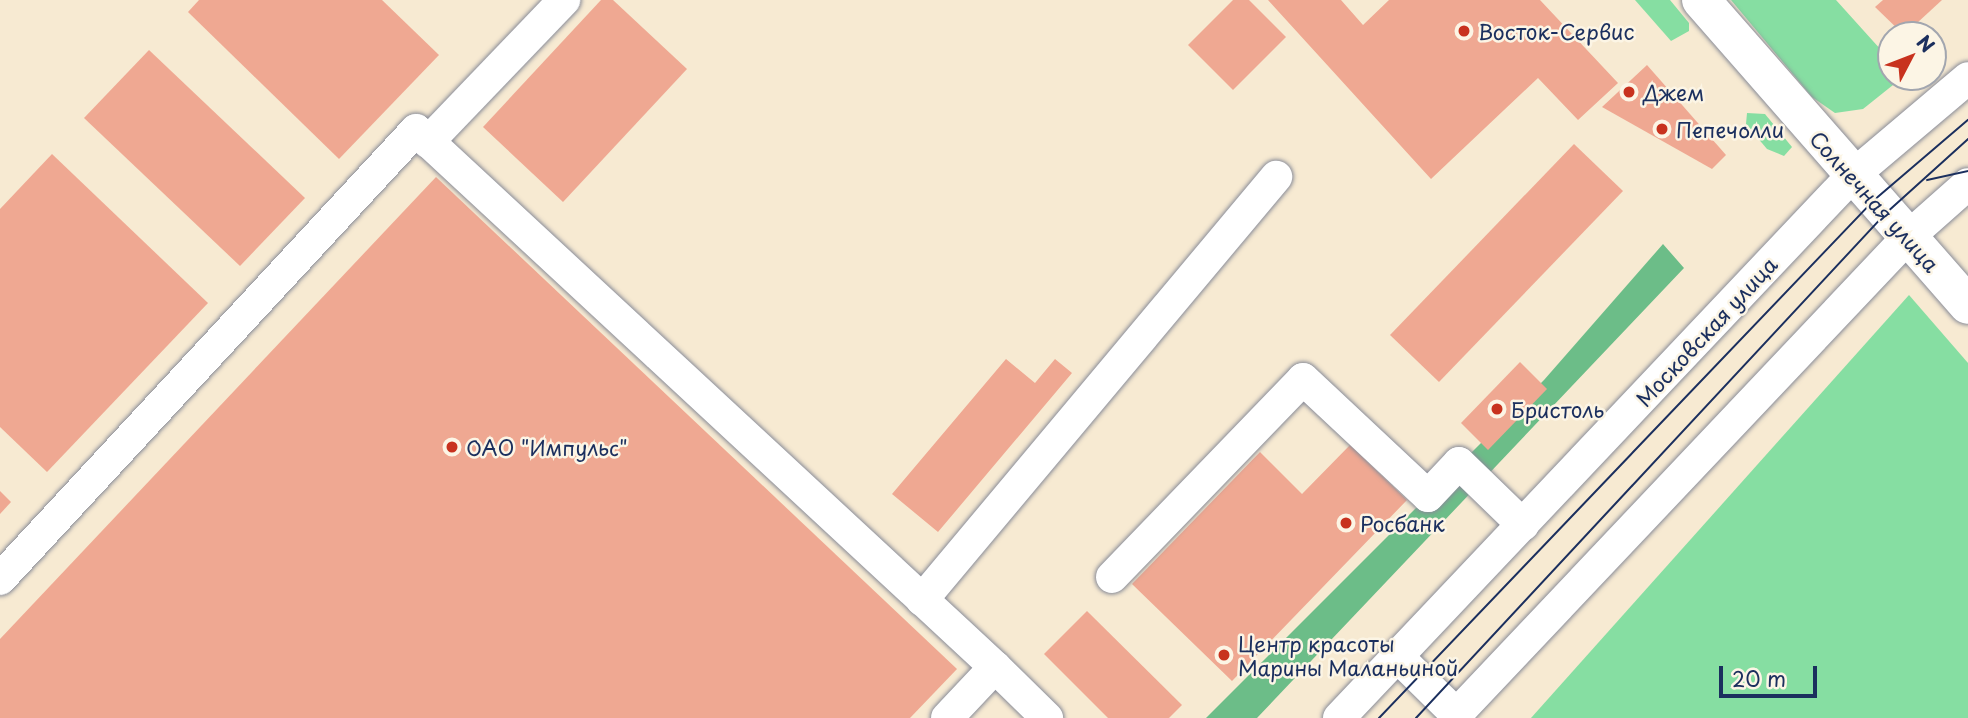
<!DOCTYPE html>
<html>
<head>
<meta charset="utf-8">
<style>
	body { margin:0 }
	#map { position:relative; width:1968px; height:718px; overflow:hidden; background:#f7ead2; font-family:"Playpen Sans",sans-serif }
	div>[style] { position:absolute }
	.green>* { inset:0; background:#86dea2 }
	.forest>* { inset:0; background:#6cbd88 }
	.building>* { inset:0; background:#efa892 }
	.roads { filter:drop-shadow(0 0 2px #898c98) drop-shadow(0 0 2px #898c98) }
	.minor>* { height:32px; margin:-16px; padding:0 16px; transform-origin:16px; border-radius:16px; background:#fff }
	.major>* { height:38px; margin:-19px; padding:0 19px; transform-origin:19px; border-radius:19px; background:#fff }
	.tram>* { height:2px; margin:-1px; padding:0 1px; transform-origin:1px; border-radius:1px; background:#1b2f5e }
	.dots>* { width:19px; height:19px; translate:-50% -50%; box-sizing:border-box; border:4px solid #fcf5e5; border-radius:50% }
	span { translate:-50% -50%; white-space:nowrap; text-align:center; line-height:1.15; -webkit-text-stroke:5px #fcf5e5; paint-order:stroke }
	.poi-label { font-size:21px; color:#1b2f5e }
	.left { translate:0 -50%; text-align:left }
	.street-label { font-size:21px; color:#1b2f5e }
	.north { position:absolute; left:1877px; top:21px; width:70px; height:70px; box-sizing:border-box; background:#fcf5e5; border:2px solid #a2a6af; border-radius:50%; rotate:48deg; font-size:19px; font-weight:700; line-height:28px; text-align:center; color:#1b2f5e }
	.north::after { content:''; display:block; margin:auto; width:24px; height:32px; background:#c8321e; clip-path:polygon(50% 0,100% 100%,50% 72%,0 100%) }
	.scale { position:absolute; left:1719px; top:666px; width:98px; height:32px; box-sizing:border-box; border:4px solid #1b2f5e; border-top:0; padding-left:9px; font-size:21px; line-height:24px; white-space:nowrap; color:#1b2f5e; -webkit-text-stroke:5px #fcf5e5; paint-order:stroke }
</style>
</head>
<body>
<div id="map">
	<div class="green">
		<div style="clip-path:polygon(1635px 0,1670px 0,1689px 23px,1689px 31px,1671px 41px)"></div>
		<div style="clip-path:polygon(1731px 0,1836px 0,1891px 61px,1891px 77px,1903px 77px,1863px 109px,1835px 113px,1812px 97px)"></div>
		<div style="clip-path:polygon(1747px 113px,1765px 114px,1792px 147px,1784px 156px,1767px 149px,1746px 124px)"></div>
		<div style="clip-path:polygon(1909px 295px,1968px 363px,1968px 718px,1531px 718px)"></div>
	</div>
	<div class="forest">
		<div style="clip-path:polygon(1663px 244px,1684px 268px,1257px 718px,1206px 718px,1544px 380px)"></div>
	</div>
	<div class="building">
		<div style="clip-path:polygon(199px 0,382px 0,439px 55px,339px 159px,188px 12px)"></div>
		<div style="clip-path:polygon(601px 0,613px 0,687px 69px,563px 202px,483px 127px)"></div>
		<div style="clip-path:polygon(1233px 0,1249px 0,1286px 37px,1233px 90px,1188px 45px)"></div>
		<div style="clip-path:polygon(1268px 0,1341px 0,1363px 25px,1389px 0,1540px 0,1618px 83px,1578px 120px,1538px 78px,1431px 179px)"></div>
		<div style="clip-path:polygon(1883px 0,1942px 0,1904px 35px,1875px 7px)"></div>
		<div style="clip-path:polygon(149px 50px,305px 198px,240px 266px,84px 118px)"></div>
		<div style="clip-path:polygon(1647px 65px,1726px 155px,1712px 169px,1602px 107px)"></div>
		<div style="clip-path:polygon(1574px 144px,1623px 191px,1439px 382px,1390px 335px)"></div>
		<div style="clip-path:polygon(52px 154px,208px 303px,47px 472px,0 427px,0 209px)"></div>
		<div style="clip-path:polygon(436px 177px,957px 669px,910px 718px,0 718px,0 639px)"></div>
		<div style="clip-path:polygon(1006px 359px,1035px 383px,1055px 359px,1072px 373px,938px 532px,892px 494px)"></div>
		<div style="clip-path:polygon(1520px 362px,1547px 389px,1488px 450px,1461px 423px)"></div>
		<div style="clip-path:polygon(1350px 445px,1407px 500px,1232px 681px,1132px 584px,1260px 452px,1302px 494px)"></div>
		<div style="clip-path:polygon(0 491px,11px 502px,0 514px)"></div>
		<div style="clip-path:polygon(1087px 611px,1182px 705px,1169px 718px,1108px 718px,1044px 654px)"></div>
	</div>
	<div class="roads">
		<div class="minor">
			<div style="left:428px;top:142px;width:197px;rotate:-46.2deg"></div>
			<div style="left:1112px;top:577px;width:275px;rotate:-46deg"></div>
			<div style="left:1303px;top:379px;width:171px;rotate:43.1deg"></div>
			<div style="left:1428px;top:496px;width:45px;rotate:-46.8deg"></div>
			<div style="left:1459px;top:463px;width:89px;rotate:44.1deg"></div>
			<div style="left:0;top:579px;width:612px;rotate:-47.18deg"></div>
			<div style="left:416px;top:130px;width:790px;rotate:42.84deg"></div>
			<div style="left:995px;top:667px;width:70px;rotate:133.3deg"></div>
			<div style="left:922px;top:600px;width:552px;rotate:-50.07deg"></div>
			<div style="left:1398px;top:657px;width:81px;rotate:44.5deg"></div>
			<div style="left:995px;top:667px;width:73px;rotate:44.4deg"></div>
			<div style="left:1339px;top:718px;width:745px;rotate:-46.58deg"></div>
			<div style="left:1851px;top:177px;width:153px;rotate:-40.2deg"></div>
			<div style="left:1453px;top:718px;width:661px;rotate:-46.59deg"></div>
			<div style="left:1907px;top:238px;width:81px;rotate:-41.5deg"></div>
		</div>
		<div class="major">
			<div style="left:1701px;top:0;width:405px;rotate:48.8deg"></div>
		</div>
	</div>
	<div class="tram">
		<div style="left:1927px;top:180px;width:42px;rotate:-12.4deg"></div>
		<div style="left:1379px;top:718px;width:715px;rotate:-46.3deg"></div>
		<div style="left:1873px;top:201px;width:125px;rotate:-40.5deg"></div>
		<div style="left:1416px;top:718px;width:688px;rotate:-47.06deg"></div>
		<div style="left:1885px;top:214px;width:112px;rotate:-42.1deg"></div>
	</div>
	<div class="dots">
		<div style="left:1464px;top:31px;background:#c8321e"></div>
		<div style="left:1629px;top:92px;background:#c8321e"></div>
		<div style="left:1662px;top:129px;background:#c8321e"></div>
		<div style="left:1497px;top:409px;background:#c8321e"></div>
		<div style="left:452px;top:447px;background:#c8321e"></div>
		<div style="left:1346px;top:523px;background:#c8321e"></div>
		<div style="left:1224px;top:655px;background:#c8321e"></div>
	</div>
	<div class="poi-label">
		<span class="left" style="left:1478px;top:31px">Восток-Сервис</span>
		<span class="left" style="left:1643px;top:92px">Джем</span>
		<span class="left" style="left:1676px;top:129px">Пепечолли</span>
		<span class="left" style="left:1511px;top:409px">Бристоль</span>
		<span class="left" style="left:466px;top:447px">ОАО "Импульс"</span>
		<span class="left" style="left:1360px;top:523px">Росбанк</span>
		<span class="left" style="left:1238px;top:655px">Центр красоты<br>Марины Маланьиной</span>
	</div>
	<div class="street-label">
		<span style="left:1875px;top:201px;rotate:48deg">Солнечная улица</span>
		<span style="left:1706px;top:331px;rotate:-47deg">Московская улица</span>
	</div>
	<div class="north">N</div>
	<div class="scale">20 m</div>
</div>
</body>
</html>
